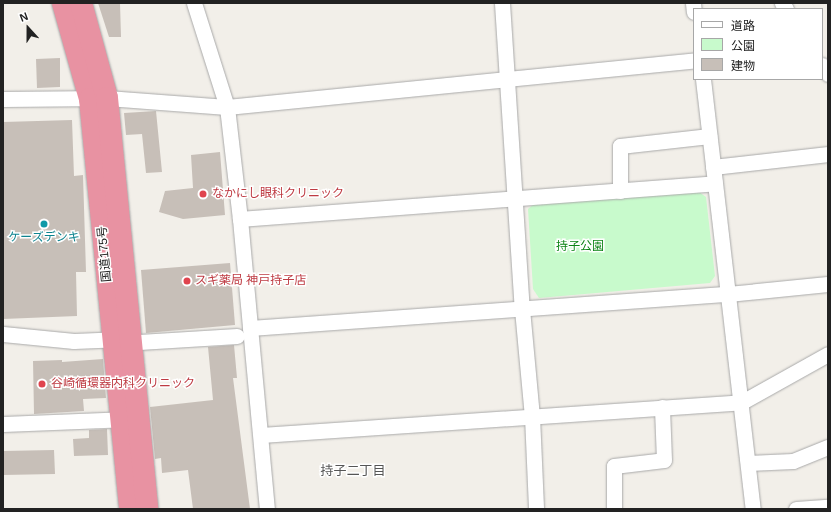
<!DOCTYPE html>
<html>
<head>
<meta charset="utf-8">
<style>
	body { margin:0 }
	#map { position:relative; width:831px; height:512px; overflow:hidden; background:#f2efe9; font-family:Arial,"Noto Sans JP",sans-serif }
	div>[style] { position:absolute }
	.park>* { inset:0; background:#c8facc }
	.building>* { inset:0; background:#c7bfb8 }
	.roads { filter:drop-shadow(0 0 1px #a9a9a9) drop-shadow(0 0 1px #a9a9a9) }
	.minor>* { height:15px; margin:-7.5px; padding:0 7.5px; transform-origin:7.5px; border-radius:7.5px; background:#fff }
	.highway>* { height:22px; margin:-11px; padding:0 11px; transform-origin:11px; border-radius:11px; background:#e892a2 }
	.dots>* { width:11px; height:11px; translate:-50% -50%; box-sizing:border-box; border:2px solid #fff; border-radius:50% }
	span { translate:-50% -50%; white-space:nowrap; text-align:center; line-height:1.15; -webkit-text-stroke:3px #fff; paint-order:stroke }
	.health-label { font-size:12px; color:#be3a42 }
	.left { translate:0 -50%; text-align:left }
	.culture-label { font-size:12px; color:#0d838f }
	.park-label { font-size:12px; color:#0c8416 }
	.street-label { font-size:12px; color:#222 }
	.neighbourhood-label { font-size:13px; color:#555 }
	.frame { position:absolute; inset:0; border:4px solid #222; pointer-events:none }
	.legend { position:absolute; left:693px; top:8px; width:130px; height:72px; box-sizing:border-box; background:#fff; border:1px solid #a7a7a7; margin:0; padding:5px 7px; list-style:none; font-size:12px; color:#222 }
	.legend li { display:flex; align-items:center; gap:8px; height:20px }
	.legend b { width:20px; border:1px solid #a7a7a7 }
	.north { position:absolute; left:8px; top:8px; width:40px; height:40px; -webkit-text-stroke:3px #fff; paint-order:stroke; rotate:339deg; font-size:11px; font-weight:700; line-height:16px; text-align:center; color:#222 }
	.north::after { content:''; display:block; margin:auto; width:14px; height:18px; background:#222; clip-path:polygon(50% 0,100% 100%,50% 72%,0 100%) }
</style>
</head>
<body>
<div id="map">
	<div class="park">
		<div style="clip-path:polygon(699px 192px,706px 197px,715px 276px,710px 283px,539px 298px,533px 289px,528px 209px,535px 203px)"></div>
	</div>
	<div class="building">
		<div style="clip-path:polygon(98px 3px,120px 3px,121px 37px,109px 37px)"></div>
		<div style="clip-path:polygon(60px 58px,60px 87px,37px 88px,36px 59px)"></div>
		<div style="clip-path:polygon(156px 111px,162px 172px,146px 173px,142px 134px,126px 135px,124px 113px)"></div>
		<div style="clip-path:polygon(72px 120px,74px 176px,83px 175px,86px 272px,76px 272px,77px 316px,3px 319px,3px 122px)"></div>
		<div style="clip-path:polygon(220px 152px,225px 215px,183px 219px,159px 212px,165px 191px,193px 188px,191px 155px)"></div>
		<div style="clip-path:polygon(230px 263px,235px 325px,146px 333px,141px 270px)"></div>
		<div style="clip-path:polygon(234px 345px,237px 378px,233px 378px,250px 509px,193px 509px,188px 470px,162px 473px,161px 458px,155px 459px,150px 407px,213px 400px,208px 347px)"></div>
		<div style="clip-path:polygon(103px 359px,106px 398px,83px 399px,84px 411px,34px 414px,33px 361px,62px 360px,62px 362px)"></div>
		<div style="clip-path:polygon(107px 429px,108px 455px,74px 456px,73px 439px,89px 438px,89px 430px)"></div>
		<div style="clip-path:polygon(54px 450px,55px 474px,3px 475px,3px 451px)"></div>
	</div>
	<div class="roads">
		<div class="minor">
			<div style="left:194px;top:3px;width:109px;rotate:72.4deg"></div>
			<div style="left:227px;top:107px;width:113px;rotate:83.4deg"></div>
			<div style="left:240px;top:219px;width:291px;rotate:84.7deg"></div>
			<div style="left:502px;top:3px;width:307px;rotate:86.3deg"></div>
			<div style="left:522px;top:309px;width:107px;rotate:84.7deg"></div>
			<div style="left:532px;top:416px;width:93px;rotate:87.5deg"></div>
			<div style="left:693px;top:3px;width:9px;rotate:84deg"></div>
			<div style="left:782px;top:3px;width:7px;rotate:56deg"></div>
			<div style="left:822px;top:65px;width:11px;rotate:56deg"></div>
			<div style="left:703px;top:79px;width:433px;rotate:83.4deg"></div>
			<div style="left:3px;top:99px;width:104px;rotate:-0.6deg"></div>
			<div style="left:107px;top:98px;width:120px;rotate:4.3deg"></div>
			<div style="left:227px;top:107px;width:469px;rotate:-5.7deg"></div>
			<div style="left:713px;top:167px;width:116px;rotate:-6.4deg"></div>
			<div style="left:620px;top:191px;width:45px;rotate:-90deg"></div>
			<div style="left:620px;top:146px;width:90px;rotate:-6.4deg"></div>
			<div style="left:240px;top:219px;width:476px;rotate:-4.3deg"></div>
			<div style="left:250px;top:328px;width:479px;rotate:-4.1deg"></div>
			<div style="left:728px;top:294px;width:100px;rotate:-5.7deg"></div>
			<div style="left:3px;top:334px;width:71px;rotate:5.6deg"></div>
			<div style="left:74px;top:341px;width:48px;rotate:-2.4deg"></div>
			<div style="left:139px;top:342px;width:98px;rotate:-3.5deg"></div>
			<div style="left:3px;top:424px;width:126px;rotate:-2.3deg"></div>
			<div style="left:261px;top:435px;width:482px;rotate:-3.9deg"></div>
			<div style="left:742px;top:402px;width:98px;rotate:-29.2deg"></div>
			<div style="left:748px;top:463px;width:45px;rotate:-2.5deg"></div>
			<div style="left:793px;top:461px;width:38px;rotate:-22deg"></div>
			<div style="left:614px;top:509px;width:43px;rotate:-90deg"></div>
			<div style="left:614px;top:466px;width:50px;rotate:-6.8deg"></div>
			<div style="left:664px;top:460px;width:53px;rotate:-92.2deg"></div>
			<div style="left:796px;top:509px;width:32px;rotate:-4deg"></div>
		</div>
		<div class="highway">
			<div style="left:63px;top:3px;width:100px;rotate:74.3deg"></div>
			<div style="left:90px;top:99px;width:412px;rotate:84.4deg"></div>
			<div style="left:81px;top:3px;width:98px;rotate:74.7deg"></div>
			<div style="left:107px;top:98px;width:413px;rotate:84.4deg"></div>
		</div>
	</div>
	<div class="dots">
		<div style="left:203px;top:194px;background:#e0444e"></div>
		<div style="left:44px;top:224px;background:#0f9aa8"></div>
		<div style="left:187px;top:281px;background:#e0444e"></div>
		<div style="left:42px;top:384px;background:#e0444e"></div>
	</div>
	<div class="health-label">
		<span class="left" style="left:212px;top:194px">なかにし眼科クリニック</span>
		<span class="left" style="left:195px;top:281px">スギ薬局 神戸持子店</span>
		<span class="left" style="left:51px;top:384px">谷崎循環器内科クリニック</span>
	</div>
	<div class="culture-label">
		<span style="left:44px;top:238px">ケーズデンキ</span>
	</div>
	<div class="park-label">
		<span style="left:580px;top:247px">持子公園</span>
	</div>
	<div class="street-label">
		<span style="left:105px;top:254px;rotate:-95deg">国道175号</span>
	</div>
	<div class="neighbourhood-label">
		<span style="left:353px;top:471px">持子二丁目</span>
	</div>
	<div class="frame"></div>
	<ul class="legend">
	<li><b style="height:5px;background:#fff"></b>道路</li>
	<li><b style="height:11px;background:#c8facc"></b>公園</li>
	<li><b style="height:11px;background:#c7bfb8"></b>建物</li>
	</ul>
	<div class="north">N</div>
</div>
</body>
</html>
